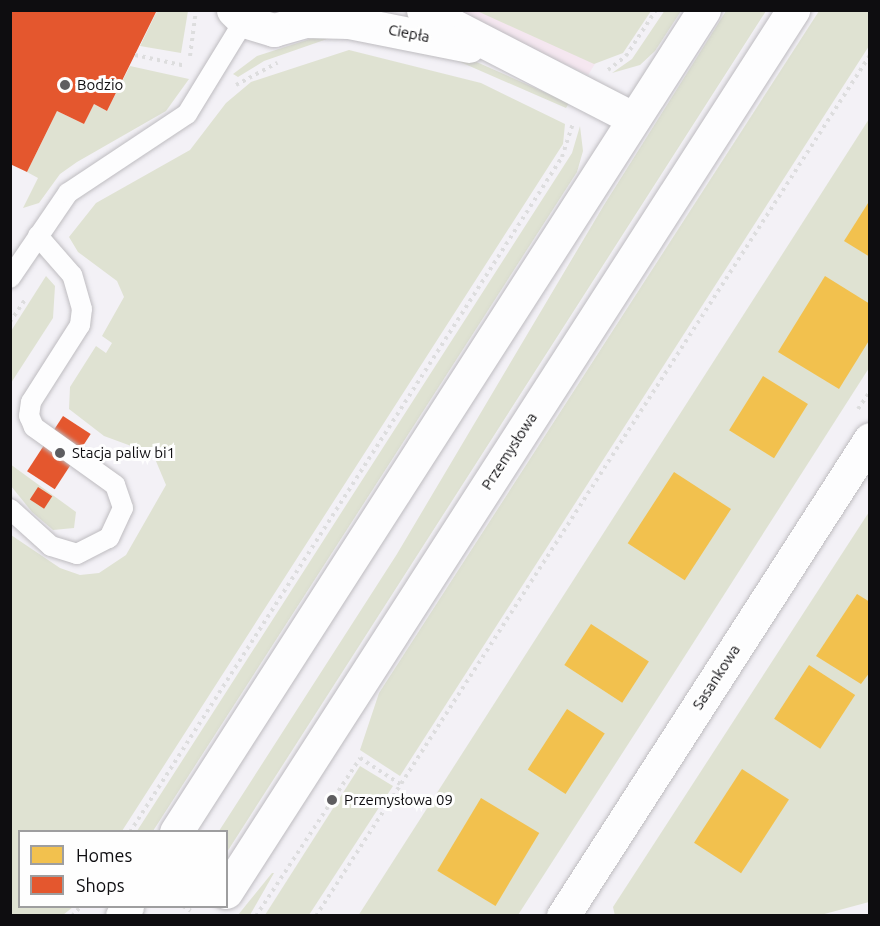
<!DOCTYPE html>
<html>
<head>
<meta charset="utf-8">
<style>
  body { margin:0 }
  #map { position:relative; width:880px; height:926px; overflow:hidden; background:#f3f1f6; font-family:Ubuntu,sans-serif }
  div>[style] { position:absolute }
  .commercial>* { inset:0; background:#f5e7f0 }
  .green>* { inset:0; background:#dfe2d2 }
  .homes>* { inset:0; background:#f2c14e; transform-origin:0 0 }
  .shops>* { inset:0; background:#e4572e; transform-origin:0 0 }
  .path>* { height:4px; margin-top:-2px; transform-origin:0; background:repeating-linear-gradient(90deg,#ddddde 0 3px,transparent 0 7.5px) }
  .roads { filter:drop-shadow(0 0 2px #bebcc0) drop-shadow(0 0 2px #bebcc0) }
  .service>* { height:20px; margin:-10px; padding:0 10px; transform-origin:10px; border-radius:10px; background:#fdfdfe }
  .minor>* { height:33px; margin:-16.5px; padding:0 16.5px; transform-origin:16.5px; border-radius:16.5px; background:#fdfdfe }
  .secondary>* { height:33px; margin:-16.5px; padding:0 16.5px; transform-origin:16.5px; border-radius:16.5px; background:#fdfdfe }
  .dots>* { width:16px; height:16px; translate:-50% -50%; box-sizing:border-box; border:3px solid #fefefe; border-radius:50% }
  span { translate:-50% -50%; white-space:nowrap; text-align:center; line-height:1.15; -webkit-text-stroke:6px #fefefe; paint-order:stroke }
  .street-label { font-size:15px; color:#0e0d10 }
  .poi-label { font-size:15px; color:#0e0d10 }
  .left { translate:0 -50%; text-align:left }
  .frame { position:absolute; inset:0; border:12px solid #0e0d10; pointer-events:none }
  .legend { position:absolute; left:18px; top:830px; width:210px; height:78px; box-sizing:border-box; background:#fefefe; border:2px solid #9e9e9f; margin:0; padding:8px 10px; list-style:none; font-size:18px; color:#0e0d10 }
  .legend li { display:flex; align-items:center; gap:12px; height:30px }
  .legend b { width:30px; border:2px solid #9e9e9f }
</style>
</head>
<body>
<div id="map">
  <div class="commercial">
    <div style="clip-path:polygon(453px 11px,628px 11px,588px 75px)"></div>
  </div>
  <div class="green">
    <div style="clip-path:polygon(665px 10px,681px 11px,655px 51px,640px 65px,612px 73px,632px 59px)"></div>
    <div style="clip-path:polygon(157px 11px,188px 11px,181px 53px,140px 46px)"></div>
    <div style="clip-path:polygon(477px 11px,651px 11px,623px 53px,594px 64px)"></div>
    <div style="clip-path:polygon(726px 11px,766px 11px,227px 852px,226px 832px,219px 831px,397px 554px,604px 205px)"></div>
    <div style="clip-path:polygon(819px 11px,869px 11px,869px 46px,400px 776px,360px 750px,379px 693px)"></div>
    <div style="clip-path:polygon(338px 30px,463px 56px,569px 103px,566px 108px,458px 61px,355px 37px,330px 38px,264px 61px,238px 77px,233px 74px,257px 56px)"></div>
    <div style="clip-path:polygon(349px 50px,481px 83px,565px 124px,563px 144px,122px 831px,20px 832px,20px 906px,73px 907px,63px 915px,11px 915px,11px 535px,60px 568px,80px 575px,99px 573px,126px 555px,166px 485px,153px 454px,104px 436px,69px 409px,70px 387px,96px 346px,106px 353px,112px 343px,102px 336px,124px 297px,117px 281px,78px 252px,69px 237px,96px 203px,190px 150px,226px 103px,251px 82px)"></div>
    <div style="clip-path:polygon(130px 66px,189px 79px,166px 111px,77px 162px,60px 174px,39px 203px,23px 208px,38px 178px,27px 172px,57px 111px,84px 124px,94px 104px,107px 111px)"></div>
    <div style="clip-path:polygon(869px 119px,869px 368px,674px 673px,518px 915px,358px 916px)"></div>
    <div style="clip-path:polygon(580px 126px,583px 151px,577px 172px,153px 831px,137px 831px,572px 153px)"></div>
    <div style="clip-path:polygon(46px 276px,55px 286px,53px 318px,11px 383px,11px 331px)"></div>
    <div style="clip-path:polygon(10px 464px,76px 512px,74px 528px,53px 530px,32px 512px,11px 486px)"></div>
    <div style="clip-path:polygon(869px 512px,869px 902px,817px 916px,615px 916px,613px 907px)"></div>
    <div style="clip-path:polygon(360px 766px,393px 786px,309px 915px,265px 915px)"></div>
    <div style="clip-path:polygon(274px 873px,250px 915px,238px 915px,272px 873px)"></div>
  </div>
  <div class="homes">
    <div style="clip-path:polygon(870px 200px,870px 257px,844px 241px)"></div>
    <div style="clip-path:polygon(825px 276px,870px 304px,870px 339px,839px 389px,778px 352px)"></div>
    <div style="left:763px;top:376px;width:53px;height:64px;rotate:32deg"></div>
    <div style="left:674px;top:472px;width:68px;height:85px;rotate:33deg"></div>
    <div style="clip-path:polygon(857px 594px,870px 602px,870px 672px,861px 684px,816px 656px)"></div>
    <div style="left:591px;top:624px;width:69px;height:49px;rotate:33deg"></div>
    <div style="left:809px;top:665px;width:55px;height:64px;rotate:33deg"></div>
    <div style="left:567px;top:709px;width:45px;height:72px;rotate:33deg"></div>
    <div style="left:742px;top:769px;width:56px;height:88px;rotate:33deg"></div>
    <div style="left:481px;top:798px;width:68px;height:85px;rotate:31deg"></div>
  </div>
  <div class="shops">
    <div style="clip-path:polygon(10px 10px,157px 10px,107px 111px,94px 104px,84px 124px,57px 111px,27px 172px,10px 164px)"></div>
    <div style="left:63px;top:416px;width:33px;height:66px;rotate:33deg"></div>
    <div style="left:38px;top:487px;width:17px;height:15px;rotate:33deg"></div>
  </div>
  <div class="path">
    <div style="left:135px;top:55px;width:52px;rotate:12.2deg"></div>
    <div style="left:190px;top:56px;width:46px;rotate:-82.6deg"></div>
    <div style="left:608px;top:70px;width:23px;rotate:-38deg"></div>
    <div style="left:626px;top:56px;width:55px;rotate:-56.9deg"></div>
    <div style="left:236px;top:85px;width:47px;rotate:-28.2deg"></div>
    <div style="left:10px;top:322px;width:27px;rotate:-56deg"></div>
    <div style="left:858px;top:409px;width:22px;rotate:-56deg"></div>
    <div style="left:130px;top:832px;width:801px;rotate:-57.38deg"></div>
    <div style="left:562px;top:157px;width:36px;rotate:-72deg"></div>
    <div style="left:183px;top:906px;width:9px;rotate:32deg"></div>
    <div style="left:72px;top:916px;width:13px;rotate:-48deg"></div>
    <div style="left:256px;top:916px;width:189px;rotate:-56.6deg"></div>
    <div style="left:360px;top:758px;width:48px;rotate:33deg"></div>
    <div style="left:316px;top:916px;width:1024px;rotate:-57.24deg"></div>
  </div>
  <div class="roads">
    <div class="service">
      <div style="left:10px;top:278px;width:103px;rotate:-55.7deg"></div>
      <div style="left:68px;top:193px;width:143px;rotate:-33.6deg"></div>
      <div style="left:187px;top:114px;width:109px;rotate:-58.5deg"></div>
      <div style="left:10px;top:509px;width:55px;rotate:42.1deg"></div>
      <div style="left:51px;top:546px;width:27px;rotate:17deg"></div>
      <div style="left:77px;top:554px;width:36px;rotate:-27deg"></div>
      <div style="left:109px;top:538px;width:33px;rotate:-65deg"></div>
      <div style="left:123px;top:508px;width:24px;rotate:-109deg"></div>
      <div style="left:115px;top:485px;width:100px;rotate:-144.4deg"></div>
      <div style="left:34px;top:427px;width:12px;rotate:-114deg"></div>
      <div style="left:29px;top:416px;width:14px;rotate:-82deg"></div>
      <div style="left:31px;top:402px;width:91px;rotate:-57.5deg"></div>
      <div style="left:80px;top:325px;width:16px;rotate:-83deg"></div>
      <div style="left:82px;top:309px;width:35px;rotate:-106deg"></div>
      <div style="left:72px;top:275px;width:52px;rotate:-131.1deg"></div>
    </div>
    <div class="minor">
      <div style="left:233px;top:10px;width:16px;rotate:45deg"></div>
      <div style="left:244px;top:21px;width:31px;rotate:17deg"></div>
      <div style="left:274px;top:30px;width:32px;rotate:-16deg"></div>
      <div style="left:305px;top:21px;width:16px;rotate:-45deg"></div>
      <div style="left:423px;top:10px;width:237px;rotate:27.3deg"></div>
      <div style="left:305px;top:21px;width:44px;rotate:1.3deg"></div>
      <div style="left:349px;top:22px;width:122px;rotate:11.3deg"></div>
      <div style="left:563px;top:916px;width:567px;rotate:-57.23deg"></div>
    </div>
    <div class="secondary">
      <div style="left:176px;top:832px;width:977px;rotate:-57.29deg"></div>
      <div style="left:226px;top:892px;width:1049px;rotate:-57.26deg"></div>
      <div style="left:122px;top:916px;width:11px;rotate:-63deg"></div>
    </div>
  </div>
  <div class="dots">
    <div style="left:65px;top:85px;background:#5e5d60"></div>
    <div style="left:60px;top:453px;background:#5e5d60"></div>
    <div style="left:332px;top:800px;background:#5e5d60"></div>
  </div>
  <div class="street-label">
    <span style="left:409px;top:33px;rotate:11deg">Ciepła</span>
    <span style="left:509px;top:451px;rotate:-57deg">Przemysłowa</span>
    <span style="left:716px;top:677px;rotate:-57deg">Sasankowa</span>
  </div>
  <div class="poi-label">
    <span class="left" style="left:77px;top:85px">Bodzio</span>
    <span class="left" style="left:72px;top:453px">Stacja paliw bi1</span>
    <span class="left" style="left:344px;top:800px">Przemysłowa 09</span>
  </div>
  <div class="frame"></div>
  <ul class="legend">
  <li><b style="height:16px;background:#f2c14e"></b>Homes</li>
  <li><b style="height:16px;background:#e4572e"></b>Shops</li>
  </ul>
</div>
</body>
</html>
